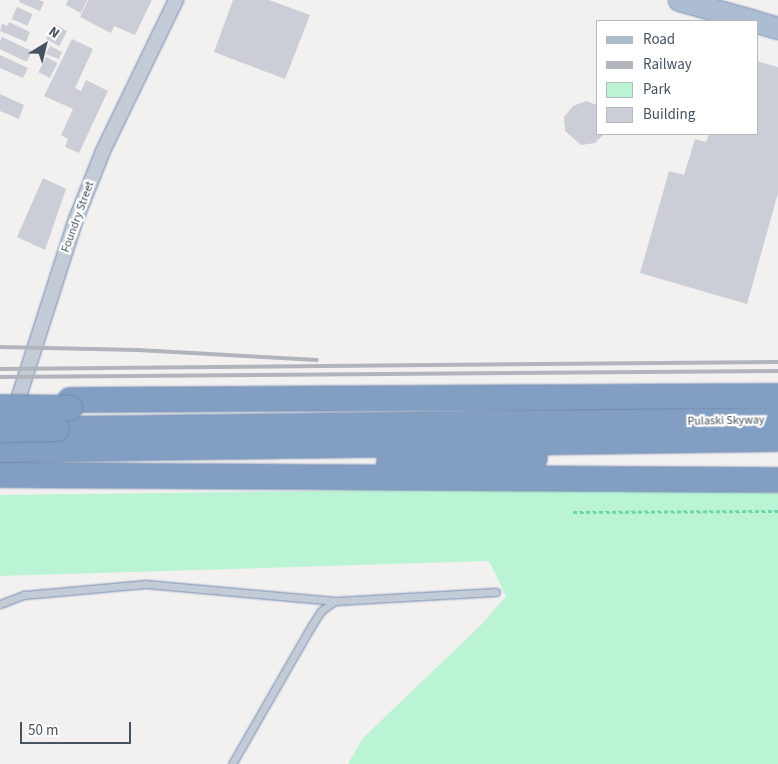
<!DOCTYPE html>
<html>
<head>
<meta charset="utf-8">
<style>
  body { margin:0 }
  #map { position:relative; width:778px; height:764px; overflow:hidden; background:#f3f0f0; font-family:"Source Sans 3",sans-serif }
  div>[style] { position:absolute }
  .green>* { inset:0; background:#bbf4d4 }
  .building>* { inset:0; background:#cbced6; transform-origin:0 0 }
  .path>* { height:2.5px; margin-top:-1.25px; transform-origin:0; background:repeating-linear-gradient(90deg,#6fd5aa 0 4px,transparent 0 6.5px) }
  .roads { filter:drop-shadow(0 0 1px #6e89af) drop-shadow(0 0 1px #6e89af) }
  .lane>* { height:7px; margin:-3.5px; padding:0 3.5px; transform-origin:3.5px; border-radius:3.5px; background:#c2cbd6 }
  .street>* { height:14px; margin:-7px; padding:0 7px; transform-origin:7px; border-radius:7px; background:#c2cbd6 }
  .primary>* { height:21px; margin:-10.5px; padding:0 10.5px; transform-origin:10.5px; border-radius:10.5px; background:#adbdd1 }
  .highway>* { height:24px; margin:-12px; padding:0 12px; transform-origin:12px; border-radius:12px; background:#839ec3 }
  .rail>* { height:4px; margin:-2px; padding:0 2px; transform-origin:2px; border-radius:2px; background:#b1b4bb }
  .bridges { filter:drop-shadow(0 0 1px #6e89af) drop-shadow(0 0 1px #6e89af) }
  .highway-bridge>* { height:24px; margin:-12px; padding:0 12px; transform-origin:12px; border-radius:12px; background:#839ec3 }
  span { translate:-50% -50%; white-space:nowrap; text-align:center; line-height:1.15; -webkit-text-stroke:4.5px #fff; paint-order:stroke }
  .street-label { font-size:12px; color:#46525f }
  .legend { position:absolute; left:596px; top:20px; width:162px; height:115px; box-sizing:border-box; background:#fff; border:1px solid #b5babf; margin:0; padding:6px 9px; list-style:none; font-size:15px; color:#46525f }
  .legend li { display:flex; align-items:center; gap:10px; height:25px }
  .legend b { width:25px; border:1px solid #b5babf }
  .north { position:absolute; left:20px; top:20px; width:50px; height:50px; -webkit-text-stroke:4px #fff; paint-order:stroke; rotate:36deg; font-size:14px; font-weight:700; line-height:20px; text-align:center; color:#46525f }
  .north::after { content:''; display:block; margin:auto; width:18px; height:22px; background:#46525f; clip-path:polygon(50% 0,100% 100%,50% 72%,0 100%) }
  .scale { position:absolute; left:20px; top:722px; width:111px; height:22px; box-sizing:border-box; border:2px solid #46525f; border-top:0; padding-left:6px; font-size:15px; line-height:18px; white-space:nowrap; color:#46525f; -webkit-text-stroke:4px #fff; paint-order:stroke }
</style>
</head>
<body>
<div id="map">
  <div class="green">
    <div style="clip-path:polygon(485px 489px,778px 493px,778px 764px,348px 764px,363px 738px,482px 624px,506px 596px,489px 561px,0 576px,0 495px)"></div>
  </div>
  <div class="building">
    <div style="clip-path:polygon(20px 0,39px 0,44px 2px,40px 11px,19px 2px)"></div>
    <div style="clip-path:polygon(68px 0,87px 0,81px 13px,66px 5px)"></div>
    <div style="clip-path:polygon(88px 0,152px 0,135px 35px,114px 26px,111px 33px,80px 17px)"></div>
    <div style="clip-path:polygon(233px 0,269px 0,310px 15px,285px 79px,214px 52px)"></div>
    <div style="left:17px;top:7px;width:17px;height:13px;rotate:24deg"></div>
    <div style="clip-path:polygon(9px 22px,30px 32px,26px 42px,0 31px,2px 23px,7px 26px)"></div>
    <div style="left:54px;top:24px;width:15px;height:17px;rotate:28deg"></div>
    <div style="left:2px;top:37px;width:33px;height:12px;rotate:25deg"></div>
    <div style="clip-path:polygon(72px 39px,93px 49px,75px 88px,81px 91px,86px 80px,108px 91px,79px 153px,65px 147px,68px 139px,61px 135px,73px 109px,44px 96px)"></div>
    <div style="clip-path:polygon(50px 46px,62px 52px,59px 59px,46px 54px)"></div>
    <div style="clip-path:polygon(0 55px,28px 68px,23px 78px,0 68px)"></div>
    <div style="left:46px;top:57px;width:13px;height:17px;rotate:27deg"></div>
    <div style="clip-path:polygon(757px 61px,778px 67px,778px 193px,747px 304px,640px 273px,669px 171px,684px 175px,695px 139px,706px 142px,709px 134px,757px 134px)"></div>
    <div style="clip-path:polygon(0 94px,24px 105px,19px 119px,0 111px)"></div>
    <div style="clip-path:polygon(586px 101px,597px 105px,597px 134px,604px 134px,595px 143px,581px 145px,565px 131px,564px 117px,573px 106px)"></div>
    <div style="clip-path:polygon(43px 178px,66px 189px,45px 250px,17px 237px)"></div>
  </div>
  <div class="path">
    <div style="left:573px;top:512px;width:205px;rotate:-0.3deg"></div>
  </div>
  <div class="roads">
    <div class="lane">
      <div style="left:0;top:604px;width:26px;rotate:-21deg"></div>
      <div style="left:24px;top:595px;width:122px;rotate:-5.2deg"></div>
      <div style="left:146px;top:584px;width:190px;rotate:5.1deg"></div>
      <div style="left:232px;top:764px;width:160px;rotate:-60.1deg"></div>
      <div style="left:312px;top:625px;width:17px;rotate:-57deg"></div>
      <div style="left:321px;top:611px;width:17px;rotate:-36deg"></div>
      <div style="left:335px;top:601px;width:161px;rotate:-3.2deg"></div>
    </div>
    <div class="street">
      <div style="left:14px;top:412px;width:203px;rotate:-72.2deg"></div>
      <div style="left:76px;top:219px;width:73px;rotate:-68.3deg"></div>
      <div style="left:103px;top:151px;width:168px;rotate:-64.2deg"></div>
    </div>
    <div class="primary">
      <div style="left:679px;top:0;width:78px;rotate:15.6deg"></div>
      <div style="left:757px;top:22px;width:22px;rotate:16deg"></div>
    </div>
    <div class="highway">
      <div style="left:70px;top:400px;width:708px;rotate:-0.32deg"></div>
      <div style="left:57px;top:429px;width:721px;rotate:-0.72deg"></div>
      <div style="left:0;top:450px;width:778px;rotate:-0.81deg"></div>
      <div style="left:389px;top:463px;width:146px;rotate:-2deg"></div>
      <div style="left:0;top:475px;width:778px;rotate:0.37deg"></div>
    </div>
  </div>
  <div class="rail">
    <div style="left:0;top:347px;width:138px;rotate:1.2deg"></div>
    <div style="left:138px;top:350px;width:179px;rotate:3.2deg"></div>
    <div style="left:0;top:369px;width:778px;rotate:-0.52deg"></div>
    <div style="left:0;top:377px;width:778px;rotate:-0.44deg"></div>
  </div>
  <div class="bridges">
    <div class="highway-bridge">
      <div style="left:0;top:407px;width:70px;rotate:0.8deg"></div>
      <div style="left:0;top:430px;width:57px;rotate:-1deg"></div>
    </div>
  </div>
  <div class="street-label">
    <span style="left:78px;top:217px;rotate:-70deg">Foundry Street</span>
    <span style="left:726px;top:421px;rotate:-1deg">Pulaski Skyway</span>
  </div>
  <ul class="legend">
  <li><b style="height:6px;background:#adbdd1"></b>Road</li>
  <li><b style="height:6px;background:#b1b4bb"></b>Railway</li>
  <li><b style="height:14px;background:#bbf4d4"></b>Park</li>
  <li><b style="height:14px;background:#cbced6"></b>Building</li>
  </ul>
  <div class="north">N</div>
  <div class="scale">50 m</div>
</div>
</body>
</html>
